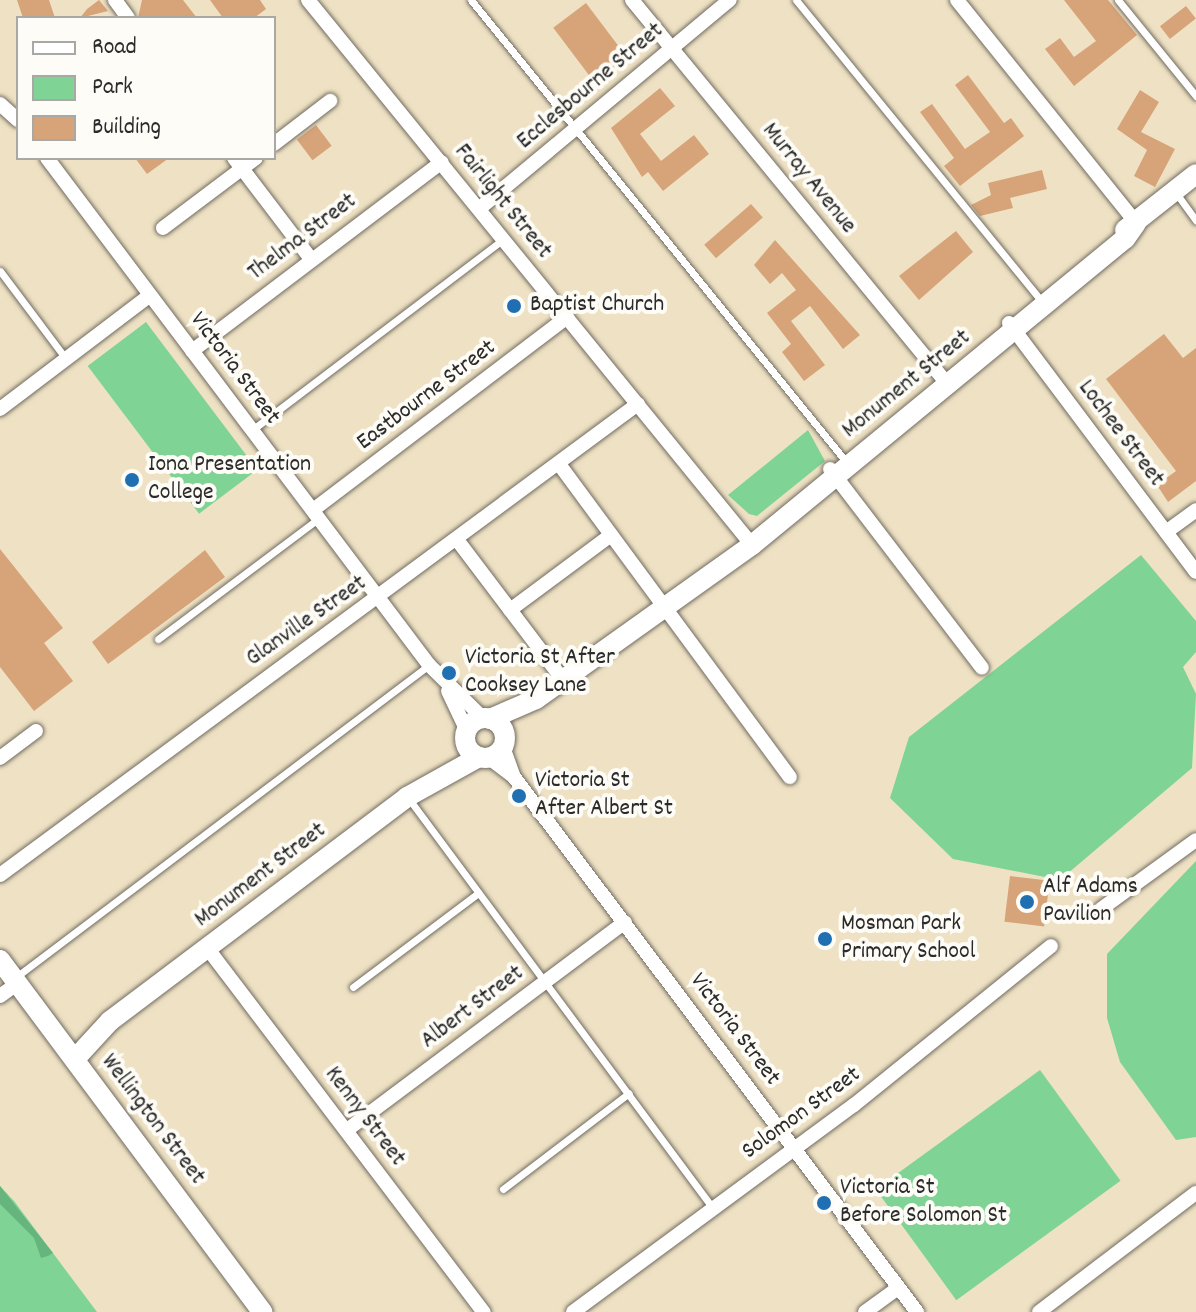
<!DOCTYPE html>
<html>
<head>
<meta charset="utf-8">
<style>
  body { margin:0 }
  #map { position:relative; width:1196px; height:1312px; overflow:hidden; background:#efe2c4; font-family:Dekko,sans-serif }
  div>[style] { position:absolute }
  .green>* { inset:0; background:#7fd395; transform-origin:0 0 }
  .forest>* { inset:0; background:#67b57e }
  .building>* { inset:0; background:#d7a379; transform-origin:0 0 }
  .roads { filter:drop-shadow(0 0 2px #706b61) drop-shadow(0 0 2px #706b61) }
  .lane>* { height:7px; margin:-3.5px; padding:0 3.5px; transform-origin:3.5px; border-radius:3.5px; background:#fff }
  .street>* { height:14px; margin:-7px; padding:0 7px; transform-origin:7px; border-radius:7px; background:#fff }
  .secondary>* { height:20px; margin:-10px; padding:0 10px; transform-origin:10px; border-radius:10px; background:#fff }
  .secondary>.ring { margin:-10px; padding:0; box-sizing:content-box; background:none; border:20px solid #fff; border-radius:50% }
  .dots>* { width:22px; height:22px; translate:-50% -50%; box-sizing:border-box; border:4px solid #fdfcf7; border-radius:50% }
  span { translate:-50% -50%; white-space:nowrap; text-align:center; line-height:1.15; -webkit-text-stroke:8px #fdfcf7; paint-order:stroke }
  .street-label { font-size:24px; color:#2b2b2b }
  .poi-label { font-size:24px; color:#2b2b2b }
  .left { translate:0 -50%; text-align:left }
  .legend { position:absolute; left:16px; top:16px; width:260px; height:144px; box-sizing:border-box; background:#fdfcf7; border:2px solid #a9a8a5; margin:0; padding:10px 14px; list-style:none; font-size:24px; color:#2b2b2b }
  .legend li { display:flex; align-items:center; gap:16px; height:40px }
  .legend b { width:40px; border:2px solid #a9a8a5 }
</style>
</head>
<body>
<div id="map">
  <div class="green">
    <div style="left:146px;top:322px;width:185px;height:73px;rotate:53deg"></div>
    <div style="clip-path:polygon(808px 430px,825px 461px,757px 516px,749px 514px,728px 495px)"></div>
    <div style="clip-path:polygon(1141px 555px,1196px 621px,1196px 652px,1183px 667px,1196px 694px,1192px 768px,1060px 880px,953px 859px,890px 798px,909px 737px)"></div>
    <div style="clip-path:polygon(1196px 861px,1196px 1137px,1176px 1140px,1120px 1062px,1107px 1018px,1107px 954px)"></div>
    <div style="left:1040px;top:1070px;width:137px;height:203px;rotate:54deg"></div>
    <div style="clip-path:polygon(0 1186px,14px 1201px,97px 1312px,0 1312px)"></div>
  </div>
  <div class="forest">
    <div style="clip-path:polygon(0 1186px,53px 1253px,48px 1256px,41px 1258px,34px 1238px,0 1204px)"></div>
  </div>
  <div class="building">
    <div style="clip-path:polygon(17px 0,49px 0,55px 18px,23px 18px)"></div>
    <div style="clip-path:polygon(99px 0,108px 11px,80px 18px,87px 9px)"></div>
    <div style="clip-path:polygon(142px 0,183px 0,197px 18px,138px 18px)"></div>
    <div style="clip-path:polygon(210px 0,260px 0,266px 9px,254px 18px,223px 18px)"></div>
    <div style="clip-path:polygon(1064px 0,1108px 0,1137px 35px,1074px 86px,1045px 49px,1060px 38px,1074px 57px,1096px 41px)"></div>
    <div style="left:586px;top:3px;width:68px;height:41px;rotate:53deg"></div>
    <div style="left:1186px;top:6px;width:16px;height:33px;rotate:52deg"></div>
    <div style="clip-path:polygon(968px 75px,1004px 123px,1011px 118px,1024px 136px,960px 186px,944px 166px,954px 158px,920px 112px,932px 104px,965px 149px,990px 132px,955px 85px)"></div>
    <div style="clip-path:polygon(660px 88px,675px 106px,640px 134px,661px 161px,694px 135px,709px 154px,663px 191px,648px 172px,642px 177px,611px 128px)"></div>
    <div style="clip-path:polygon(1140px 90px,1159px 102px,1141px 132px,1175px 149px,1155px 187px,1134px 176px,1147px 150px,1117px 129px)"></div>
    <div style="left:316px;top:125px;width:26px;height:24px;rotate:53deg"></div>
    <div style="clip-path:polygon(135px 158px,169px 158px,147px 174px)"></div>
    <div style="clip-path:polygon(1042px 170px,1047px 189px,1010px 198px,1013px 208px,980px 216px,971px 205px,991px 195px,988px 183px)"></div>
    <div style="left:751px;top:204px;width:18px;height:62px;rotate:49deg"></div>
    <div style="clip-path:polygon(956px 231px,973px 252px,919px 300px,899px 276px)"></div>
    <div style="clip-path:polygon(775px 240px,860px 335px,843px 349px,810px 306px,791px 321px,825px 365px,804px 381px,782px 352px,791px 344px,767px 313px,796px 290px,782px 273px,770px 284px,754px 265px)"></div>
    <div style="clip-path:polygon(1164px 334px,1183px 358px,1196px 348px,1196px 481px,1168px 502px,1157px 485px,1176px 471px,1106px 379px)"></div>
    <div style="clip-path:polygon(0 549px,63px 628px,44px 643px,73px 681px,34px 711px,0 667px)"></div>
    <div style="clip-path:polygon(205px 550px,225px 577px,108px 664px,92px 642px)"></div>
    <div style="left:1010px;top:876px;width:40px;height:46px;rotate:7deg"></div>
  </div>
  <div class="roads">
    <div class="lane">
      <div style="left:471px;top:0;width:598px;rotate:50.91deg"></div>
      <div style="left:796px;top:0;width:390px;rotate:50.8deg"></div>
      <div style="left:1118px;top:0;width:124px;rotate:50.9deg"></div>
      <div style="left:1176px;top:193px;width:34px;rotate:54deg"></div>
      <div style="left:0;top:271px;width:110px;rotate:53.1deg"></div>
      <div style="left:252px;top:430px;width:316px;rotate:-37.2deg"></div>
      <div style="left:158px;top:639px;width:201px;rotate:-36.9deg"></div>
      <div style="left:409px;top:799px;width:508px;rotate:53.4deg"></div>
      <div style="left:16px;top:977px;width:518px;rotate:-37.07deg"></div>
      <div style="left:353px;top:987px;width:156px;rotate:-36.9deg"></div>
      <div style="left:503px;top:1189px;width:158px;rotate:-37.3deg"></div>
    </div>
    <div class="street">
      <div style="left:115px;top:0;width:22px;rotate:54deg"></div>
      <div style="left:308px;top:0;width:703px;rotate:50.83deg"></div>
      <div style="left:632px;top:0;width:499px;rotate:50.6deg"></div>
      <div style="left:957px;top:0;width:286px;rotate:51.2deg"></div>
      <div style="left:0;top:104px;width:24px;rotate:42deg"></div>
      <div style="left:274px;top:144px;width:71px;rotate:-37.5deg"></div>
      <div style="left:47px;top:158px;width:635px;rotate:53deg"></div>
      <div style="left:429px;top:665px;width:77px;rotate:44.5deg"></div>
      <div style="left:234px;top:158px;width:127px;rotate:52.7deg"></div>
      <div style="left:480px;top:208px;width:325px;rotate:-39.8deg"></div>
      <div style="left:163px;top:228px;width:116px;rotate:-37deg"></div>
      <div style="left:1009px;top:323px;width:311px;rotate:53.1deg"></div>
      <div style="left:192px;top:351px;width:313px;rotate:-37.1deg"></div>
      <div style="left:0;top:409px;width:188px;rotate:-37.2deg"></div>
      <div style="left:559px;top:464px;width:389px;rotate:53.6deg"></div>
      <div style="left:830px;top:469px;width:250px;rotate:52.6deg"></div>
      <div style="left:313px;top:510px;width:319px;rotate:-37.2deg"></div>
      <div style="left:1166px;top:532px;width:37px;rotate:-36deg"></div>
      <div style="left:458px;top:541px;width:174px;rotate:52.9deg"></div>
      <div style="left:510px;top:610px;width:126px;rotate:-36.6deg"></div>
      <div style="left:448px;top:691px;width:44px;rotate:64.6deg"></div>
      <div style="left:503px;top:747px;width:32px;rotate:70deg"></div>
      <div style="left:514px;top:777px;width:670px;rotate:53.01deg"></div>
      <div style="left:0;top:758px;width:45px;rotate:-36.9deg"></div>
      <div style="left:489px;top:758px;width:31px;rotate:37deg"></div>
      <div style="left:0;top:875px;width:793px;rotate:-36.44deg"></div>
      <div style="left:1101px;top:909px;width:117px;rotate:-36deg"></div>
      <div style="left:208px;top:949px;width:456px;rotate:52.8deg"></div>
      <div style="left:0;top:996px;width:22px;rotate:-36deg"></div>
      <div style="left:347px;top:1130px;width:347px;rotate:-36.8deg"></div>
      <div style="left:573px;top:1312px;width:349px;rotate:-36.4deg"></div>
      <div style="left:854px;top:1105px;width:253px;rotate:-38.9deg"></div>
      <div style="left:865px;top:1312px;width:41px;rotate:-36deg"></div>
      <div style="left:1039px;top:1312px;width:197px;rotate:-37.2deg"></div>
    </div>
    <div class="secondary">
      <div style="left:1125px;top:230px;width:90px;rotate:-38.3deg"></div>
      <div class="ring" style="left:465px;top:718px;width:20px;height:20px"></div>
      <div style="left:490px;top:719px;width:50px;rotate:-23.5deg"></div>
      <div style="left:536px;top:699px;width:265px;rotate:-35.5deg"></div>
      <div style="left:752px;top:545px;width:482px;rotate:-39.4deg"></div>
      <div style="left:1125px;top:239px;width:19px;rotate:-55deg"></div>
      <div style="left:0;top:960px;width:439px;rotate:53.3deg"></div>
      <div style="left:75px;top:1059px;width:52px;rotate:-47.4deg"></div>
      <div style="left:110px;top:1021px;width:372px;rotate:-37deg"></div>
      <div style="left:407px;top:797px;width:82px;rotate:-29.1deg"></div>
    </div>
  </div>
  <div class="dots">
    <div style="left:514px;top:306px;background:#1f6fb2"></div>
    <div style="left:132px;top:480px;background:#1f6fb2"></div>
    <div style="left:449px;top:673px;background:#1f6fb2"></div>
    <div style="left:519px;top:796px;background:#1f6fb2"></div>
    <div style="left:1027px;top:902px;background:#1f6fb2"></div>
    <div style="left:825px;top:939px;background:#1f6fb2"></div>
    <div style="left:824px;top:1203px;background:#1f6fb2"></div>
  </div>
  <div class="street-label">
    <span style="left:591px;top:87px;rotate:-40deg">Ecclesbourne Street</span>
    <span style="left:808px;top:179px;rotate:51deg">Murray Avenue</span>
    <span style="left:502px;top:202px;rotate:51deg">Fairlight Street</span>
    <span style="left:303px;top:238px;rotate:-37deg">Thelma Street</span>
    <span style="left:234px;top:369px;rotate:53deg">Victoria Street</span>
    <span style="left:907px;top:385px;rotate:-39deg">Monument Street</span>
    <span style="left:427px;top:396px;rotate:-37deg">Eastbourne Street</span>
    <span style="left:1120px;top:434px;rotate:53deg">Lochee Street</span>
    <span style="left:307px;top:622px;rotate:-35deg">Glanville Street</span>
    <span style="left:261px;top:876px;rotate:-37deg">Monument Street</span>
    <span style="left:473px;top:1008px;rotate:-37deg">Albert Street</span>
    <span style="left:734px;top:1030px;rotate:53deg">Victoria Street</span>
    <span style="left:802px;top:1114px;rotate:-36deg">Solomon Street</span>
    <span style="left:364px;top:1117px;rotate:53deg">Kenny Street</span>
    <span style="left:152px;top:1120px;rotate:53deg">Wellington Street</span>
  </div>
  <div class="poi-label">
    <span class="left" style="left:530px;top:306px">Baptist Church</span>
    <span class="left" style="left:148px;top:480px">Iona Presentation<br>College</span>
    <span class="left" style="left:465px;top:673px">Victoria St After<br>Cooksey Lane</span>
    <span class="left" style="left:535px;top:796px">Victoria St<br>After Albert St</span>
    <span class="left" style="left:1043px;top:902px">Alf Adams<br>Pavilion</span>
    <span class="left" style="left:841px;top:939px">Mosman Park<br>Primary School</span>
    <span class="left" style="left:840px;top:1203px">Victoria St<br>Before Solomon St</span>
  </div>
  <ul class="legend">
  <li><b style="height:10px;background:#fff"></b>Road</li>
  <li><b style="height:22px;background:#7fd395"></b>Park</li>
  <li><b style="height:22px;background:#d7a379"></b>Building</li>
  </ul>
</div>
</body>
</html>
